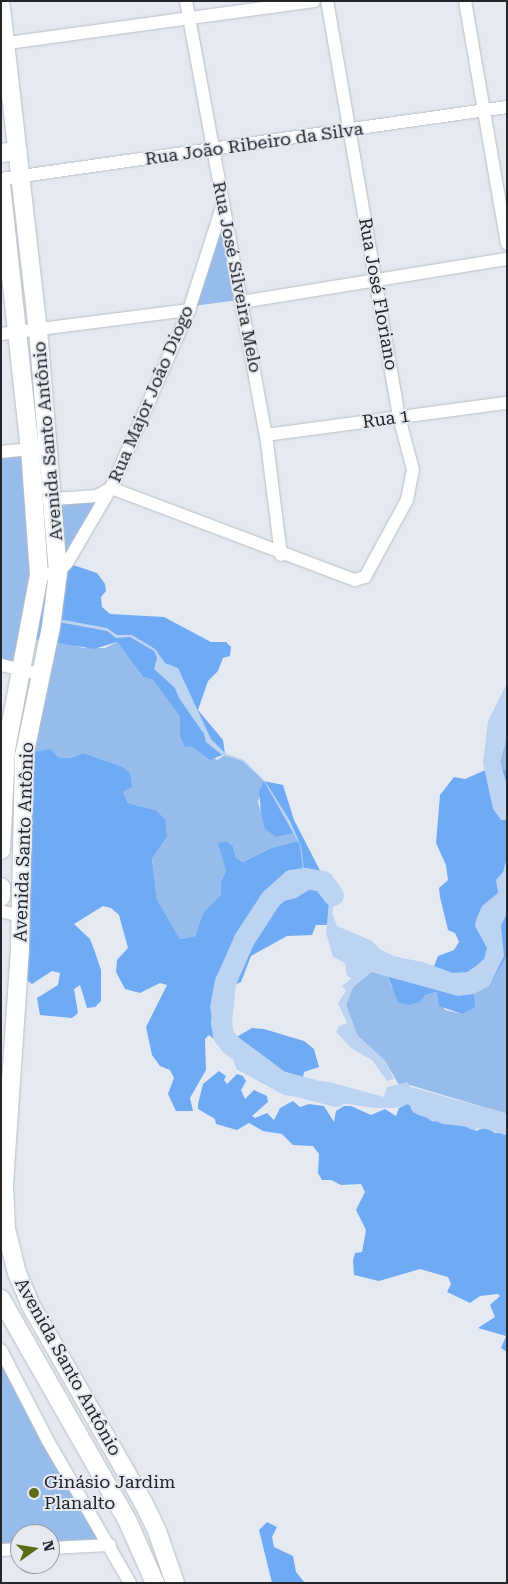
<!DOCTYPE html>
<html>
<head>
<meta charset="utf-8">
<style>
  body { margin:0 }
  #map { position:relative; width:508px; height:1584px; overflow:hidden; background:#e5eaf2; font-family:"Roboto Serif",serif }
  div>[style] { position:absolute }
  .green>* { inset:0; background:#96bceb }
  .forest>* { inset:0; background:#6faaf5 }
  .water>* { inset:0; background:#bcd3f2 }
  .river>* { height:21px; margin:-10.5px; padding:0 10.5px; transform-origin:10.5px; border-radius:10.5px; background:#bcd3f2 }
  .roads { filter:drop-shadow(0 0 1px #b9bfc5) drop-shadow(0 0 1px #b9bfc5) }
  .street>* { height:12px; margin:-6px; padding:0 6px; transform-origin:6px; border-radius:6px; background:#fff }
  .secondary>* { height:18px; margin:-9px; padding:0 9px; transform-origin:9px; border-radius:9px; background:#fff }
  .dots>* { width:14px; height:14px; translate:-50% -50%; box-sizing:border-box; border:2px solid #e5eaf2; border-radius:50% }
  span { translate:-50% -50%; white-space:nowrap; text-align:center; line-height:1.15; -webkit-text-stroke:4px #e5eaf2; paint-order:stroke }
  .street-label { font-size:18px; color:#232628 }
  .poi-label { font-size:18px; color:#232628 }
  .left { translate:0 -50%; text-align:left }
  .frame { position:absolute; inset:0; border:2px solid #232628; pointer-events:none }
  .north { position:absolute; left:10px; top:1524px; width:50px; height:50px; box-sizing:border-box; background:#e5eaf2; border:1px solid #979ca1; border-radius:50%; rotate:77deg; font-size:14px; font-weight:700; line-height:20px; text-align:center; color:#232628 }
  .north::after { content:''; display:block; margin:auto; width:18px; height:22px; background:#5b6c18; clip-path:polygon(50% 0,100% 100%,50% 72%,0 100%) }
</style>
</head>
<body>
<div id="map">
  <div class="green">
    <div style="clip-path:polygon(222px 216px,239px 300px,193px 306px)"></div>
    <div style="clip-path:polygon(30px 449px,39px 566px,21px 670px,1px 665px,1px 452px)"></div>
    <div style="clip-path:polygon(111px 488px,67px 563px,54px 499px)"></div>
    <div style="clip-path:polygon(55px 640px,83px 648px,105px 648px,117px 642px,143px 677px,153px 680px,180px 717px,180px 736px,217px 760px,225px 755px,243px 761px,264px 781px,258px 802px,266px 829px,276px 837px,295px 833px,298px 841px,271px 848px,243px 862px,236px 858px,233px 846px,226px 841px,219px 843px,226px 871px,221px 881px,221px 894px,203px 913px,195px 936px,180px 939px,157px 901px,152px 859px,167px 837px,155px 810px,128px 803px,123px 792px,121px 766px,83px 753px,71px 758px,27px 754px)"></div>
    <div style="clip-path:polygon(507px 736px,507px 770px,502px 770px,500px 761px)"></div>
    <div style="clip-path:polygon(507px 956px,507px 1114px,403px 1083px,399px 1085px,385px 1061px,357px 1035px,346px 1005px,353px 987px,371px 972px,387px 974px,392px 988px,425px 995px,437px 992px,445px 1010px,462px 1014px,474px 994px,489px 986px)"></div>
    <div style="clip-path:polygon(1px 1356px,105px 1542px,50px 1545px,50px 1534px,20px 1534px,20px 1546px,1px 1547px)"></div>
  </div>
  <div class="forest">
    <div style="clip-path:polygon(67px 563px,97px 573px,105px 584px,106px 591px,101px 597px,102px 607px,110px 614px,164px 617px,211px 642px,226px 642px,231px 647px,230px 656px,223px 658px,218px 671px,208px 681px,198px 710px,223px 740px,225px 754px,210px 760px,192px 746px,185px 747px,180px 736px,180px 717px,153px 680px,143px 677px,117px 642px,94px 649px,28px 638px,39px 566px)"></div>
    <div style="clip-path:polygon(50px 749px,58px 757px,71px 758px,83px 753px,121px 766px,130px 773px,132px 787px,123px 792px,128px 803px,155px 810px,165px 819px,167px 837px,152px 859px,157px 900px,180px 939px,195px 936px,203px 913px,221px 894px,221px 881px,226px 871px,218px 843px,226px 841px,233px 846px,236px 858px,243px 862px,271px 848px,298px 841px,295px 833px,276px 837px,265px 829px,261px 813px,259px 791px,264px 781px,283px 785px,294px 820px,325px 880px,329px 903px,328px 925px,316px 925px,312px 935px,287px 936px,251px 956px,241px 982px,224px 989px,221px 1022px,223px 1035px,233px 1039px,252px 1028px,264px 1029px,304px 1041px,314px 1049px,319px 1067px,304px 1072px,301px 1088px,285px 1095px,237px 1069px,231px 1053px,209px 1035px,205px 1039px,206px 1070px,190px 1098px,193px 1111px,176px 1111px,168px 1094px,174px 1078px,170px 1070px,160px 1066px,152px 1055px,146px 1027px,167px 985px,160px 983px,140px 993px,125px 989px,116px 972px,117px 960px,128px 948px,119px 915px,111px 908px,103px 906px,74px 924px,90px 939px,95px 952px,101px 970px,101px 1001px,95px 1007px,87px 1008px,80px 985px,74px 989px,78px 1013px,72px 1018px,40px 1015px,37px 998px,58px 985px,60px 973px,52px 971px,32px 984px,25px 979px,27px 754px)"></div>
    <div style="clip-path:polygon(490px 768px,507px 770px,507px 956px,489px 986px,474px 994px,475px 1007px,462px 1014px,439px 1006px,437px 992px,425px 995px,420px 1002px,409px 1005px,398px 1002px,387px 974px,396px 957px,434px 966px,438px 956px,454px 950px,459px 942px,455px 933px,448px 930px,440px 897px,439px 888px,448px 880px,446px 865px,436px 843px,440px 795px,454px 777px,465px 779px)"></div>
    <div style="clip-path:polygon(219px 1071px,226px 1076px,224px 1080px,227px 1084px,237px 1074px,243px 1076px,246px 1081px,241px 1090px,245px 1099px,254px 1090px,267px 1096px,268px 1102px,252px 1116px,255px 1118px,267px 1113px,274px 1120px,280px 1108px,293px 1101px,300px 1107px,309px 1104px,324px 1106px,334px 1122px,336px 1111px,344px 1106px,351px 1106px,371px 1115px,385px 1109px,396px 1116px,399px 1108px,407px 1104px,441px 1116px,453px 1109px,476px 1131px,486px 1127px,495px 1133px,507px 1133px,507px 1352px,501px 1348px,506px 1336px,478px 1328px,495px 1317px,490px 1305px,500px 1296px,498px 1294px,480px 1296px,470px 1303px,447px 1292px,451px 1284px,448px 1277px,420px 1269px,379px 1281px,354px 1275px,353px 1260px,355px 1253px,362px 1252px,366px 1230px,356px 1210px,365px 1192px,361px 1184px,341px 1185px,331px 1180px,322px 1180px,318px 1173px,319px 1154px,313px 1146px,293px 1145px,282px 1134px,263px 1131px,249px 1123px,237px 1130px,216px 1124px,215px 1119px,198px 1109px,198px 1104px,203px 1084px)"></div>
    <div style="clip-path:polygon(267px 1522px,277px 1527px,272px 1537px,274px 1547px,293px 1556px,296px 1572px,305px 1583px,272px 1583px,259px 1530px)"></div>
  </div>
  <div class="water">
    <div style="clip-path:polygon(53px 618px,107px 628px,117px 635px,132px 635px,155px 649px,165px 663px,178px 668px,211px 739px,225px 753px,244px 760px,265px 781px,290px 821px,301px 846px,305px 878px,329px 881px,338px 888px,332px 913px,337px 926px,372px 941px,381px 950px,396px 957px,423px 962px,453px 973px,467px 972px,476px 966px,484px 959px,487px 948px,475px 926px,476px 920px,482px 906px,498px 893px,496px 880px,503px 872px,507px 857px,507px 913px,501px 926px,504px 956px,489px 986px,474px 994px,458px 996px,371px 972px,353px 987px,346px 1005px,357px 1035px,385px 1061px,394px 1079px,387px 1081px,372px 1060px,351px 1048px,336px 1032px,339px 1026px,347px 1023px,338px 1003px,346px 991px,342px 986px,352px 978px,347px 976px,345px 963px,333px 957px,326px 933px,329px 903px,325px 895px,312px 888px,296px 898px,280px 902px,244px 939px,225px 982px,221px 1022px,224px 1035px,258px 1052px,280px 1081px,308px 1090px,315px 1090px,321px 1081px,329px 1082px,384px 1097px,387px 1087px,407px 1082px,411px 1087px,507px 1114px,507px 1133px,486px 1127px,472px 1130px,458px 1122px,457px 1110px,453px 1109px,434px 1122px,429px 1120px,428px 1112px,407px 1104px,396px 1108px,375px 1108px,285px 1095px,237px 1069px,231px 1053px,216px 1040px,214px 1030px,210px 1007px,215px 980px,228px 952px,265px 893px,291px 880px,304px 879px,300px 845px,264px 781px,243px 761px,222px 755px,206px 742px,204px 734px,179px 698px,175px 688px,154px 669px,157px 658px,154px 651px,130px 637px,116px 638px,107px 631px,53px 621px)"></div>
    <div style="clip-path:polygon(507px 683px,507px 736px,500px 761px,507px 785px,507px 820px,501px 820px,493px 809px,483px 763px,488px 721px)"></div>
  </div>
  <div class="river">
    <div style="left:333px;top:895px;width:17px;rotate:-126deg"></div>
    <div style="left:323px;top:881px;width:18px;rotate:-171deg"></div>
    <div style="left:305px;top:878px;width:14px;rotate:172deg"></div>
    <div style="left:291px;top:880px;width:28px;rotate:138deg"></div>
    <div style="left:270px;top:899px;width:48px;rotate:123deg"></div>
    <div style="left:244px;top:939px;width:47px;rotate:113.8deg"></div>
    <div style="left:225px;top:982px;width:40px;rotate:95.7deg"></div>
    <div style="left:221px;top:1022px;width:13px;rotate:81deg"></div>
    <div style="left:223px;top:1035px;width:11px;rotate:52deg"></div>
    <div style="left:230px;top:1044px;width:62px;rotate:36.5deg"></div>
    <div style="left:280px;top:1081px;width:58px;rotate:15deg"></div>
    <div style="left:420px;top:1104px;width:27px;rotate:20deg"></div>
    <div style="left:445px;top:1113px;width:42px;rotate:6.8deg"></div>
    <div style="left:487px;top:1118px;width:21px;rotate:17deg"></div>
  </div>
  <div class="roads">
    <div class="street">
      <div style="left:186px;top:1px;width:441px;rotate:79.6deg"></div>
      <div style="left:266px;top:435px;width:121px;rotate:82.9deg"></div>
      <div style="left:465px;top:1px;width:246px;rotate:80.2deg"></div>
      <div style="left:1px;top:44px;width:316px;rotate:-7.8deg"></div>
      <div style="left:1px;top:179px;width:511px;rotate:-8.1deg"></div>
      <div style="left:241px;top:302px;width:269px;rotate:-9.2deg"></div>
      <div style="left:1px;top:334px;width:190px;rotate:-7.3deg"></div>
      <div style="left:266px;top:435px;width:243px;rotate:-7.6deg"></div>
      <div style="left:1px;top:452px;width:36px;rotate:-6deg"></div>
      <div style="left:54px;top:499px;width:43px;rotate:-4deg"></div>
      <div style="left:97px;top:496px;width:16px;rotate:-30deg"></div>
      <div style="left:111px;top:488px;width:261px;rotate:20.7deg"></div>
      <div style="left:355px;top:580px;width:10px;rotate:-17deg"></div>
      <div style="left:365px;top:577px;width:88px;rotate:-61.4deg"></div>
      <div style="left:407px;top:500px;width:31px;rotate:-79deg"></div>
      <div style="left:413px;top:470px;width:55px;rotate:-104.8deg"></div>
      <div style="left:399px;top:417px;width:422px;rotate:-99.8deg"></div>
      <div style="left:39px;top:575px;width:19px;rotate:-6deg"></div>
      <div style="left:58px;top:573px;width:13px;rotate:-48deg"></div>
      <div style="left:67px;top:563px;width:87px;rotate:-59.6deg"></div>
      <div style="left:111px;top:488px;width:194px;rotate:-66.3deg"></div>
      <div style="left:189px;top:310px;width:108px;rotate:-72.2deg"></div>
      <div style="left:1px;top:665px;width:40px;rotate:13deg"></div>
      <div style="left:1px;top:911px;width:20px;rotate:15deg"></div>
      <div style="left:1px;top:1350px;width:102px;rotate:62.7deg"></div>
      <div style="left:48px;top:1441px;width:164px;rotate:60deg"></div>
      <div style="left:50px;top:1548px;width:60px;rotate:-2.9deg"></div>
      <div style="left:1px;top:1550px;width:19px;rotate:-3deg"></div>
    </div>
    <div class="secondary">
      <div style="left:1px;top:7px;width:325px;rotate:83.5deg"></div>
      <div style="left:38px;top:330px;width:244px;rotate:85.3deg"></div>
      <div style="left:58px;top:573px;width:54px;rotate:97.4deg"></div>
      <div style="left:51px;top:627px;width:132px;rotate:101.8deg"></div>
      <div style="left:24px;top:756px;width:193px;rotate:91.2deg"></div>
      <div style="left:20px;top:949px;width:238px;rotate:93.9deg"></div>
      <div style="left:4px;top:1186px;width:43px;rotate:87.3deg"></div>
      <div style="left:6px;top:1229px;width:45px;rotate:76deg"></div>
      <div style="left:17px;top:1273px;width:34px;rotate:67deg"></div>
      <div style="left:30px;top:1304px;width:228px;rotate:60.3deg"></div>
      <div style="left:143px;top:1502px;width:32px;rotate:64deg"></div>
      <div style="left:157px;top:1531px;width:55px;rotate:70.9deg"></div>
      <div style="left:1px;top:153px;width:17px;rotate:-7deg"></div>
      <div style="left:1px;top:184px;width:267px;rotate:83.8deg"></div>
      <div style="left:30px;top:449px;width:126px;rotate:85.9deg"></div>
      <div style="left:39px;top:575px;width:177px;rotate:100.7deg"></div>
      <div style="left:6px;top:749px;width:101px;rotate:92.8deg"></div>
      <div style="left:1px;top:887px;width:10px;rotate:90deg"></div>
      <div style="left:1px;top:1299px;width:257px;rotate:60.3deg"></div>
      <div style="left:128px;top:1522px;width:67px;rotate:66.1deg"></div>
    </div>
  </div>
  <div class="dots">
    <div style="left:34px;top:1493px;background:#5b6c18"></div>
  </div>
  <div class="street-label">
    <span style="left:254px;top:144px;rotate:-8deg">Rua João Ribeiro da Silva</span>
    <span style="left:237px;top:277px;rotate:79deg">Rua José Silveira Melo</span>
    <span style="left:378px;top:294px;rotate:80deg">Rua José Floriano</span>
    <span style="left:151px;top:394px;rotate:-67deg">Rua Major João Diogo</span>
    <span style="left:386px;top:419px;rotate:-8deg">Rua 1</span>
    <span style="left:48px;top:441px;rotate:-95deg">Avenida Santo Antônio</span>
    <span style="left:24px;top:842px;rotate:-88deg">Avenida Santo Antônio</span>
    <span style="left:68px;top:1367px;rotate:61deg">Avenida Santo Antônio</span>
  </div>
  <div class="poi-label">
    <span class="left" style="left:44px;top:1493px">Ginásio Jardim<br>Planalto</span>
  </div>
  <div class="frame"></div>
  <div class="north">N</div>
</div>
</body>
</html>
